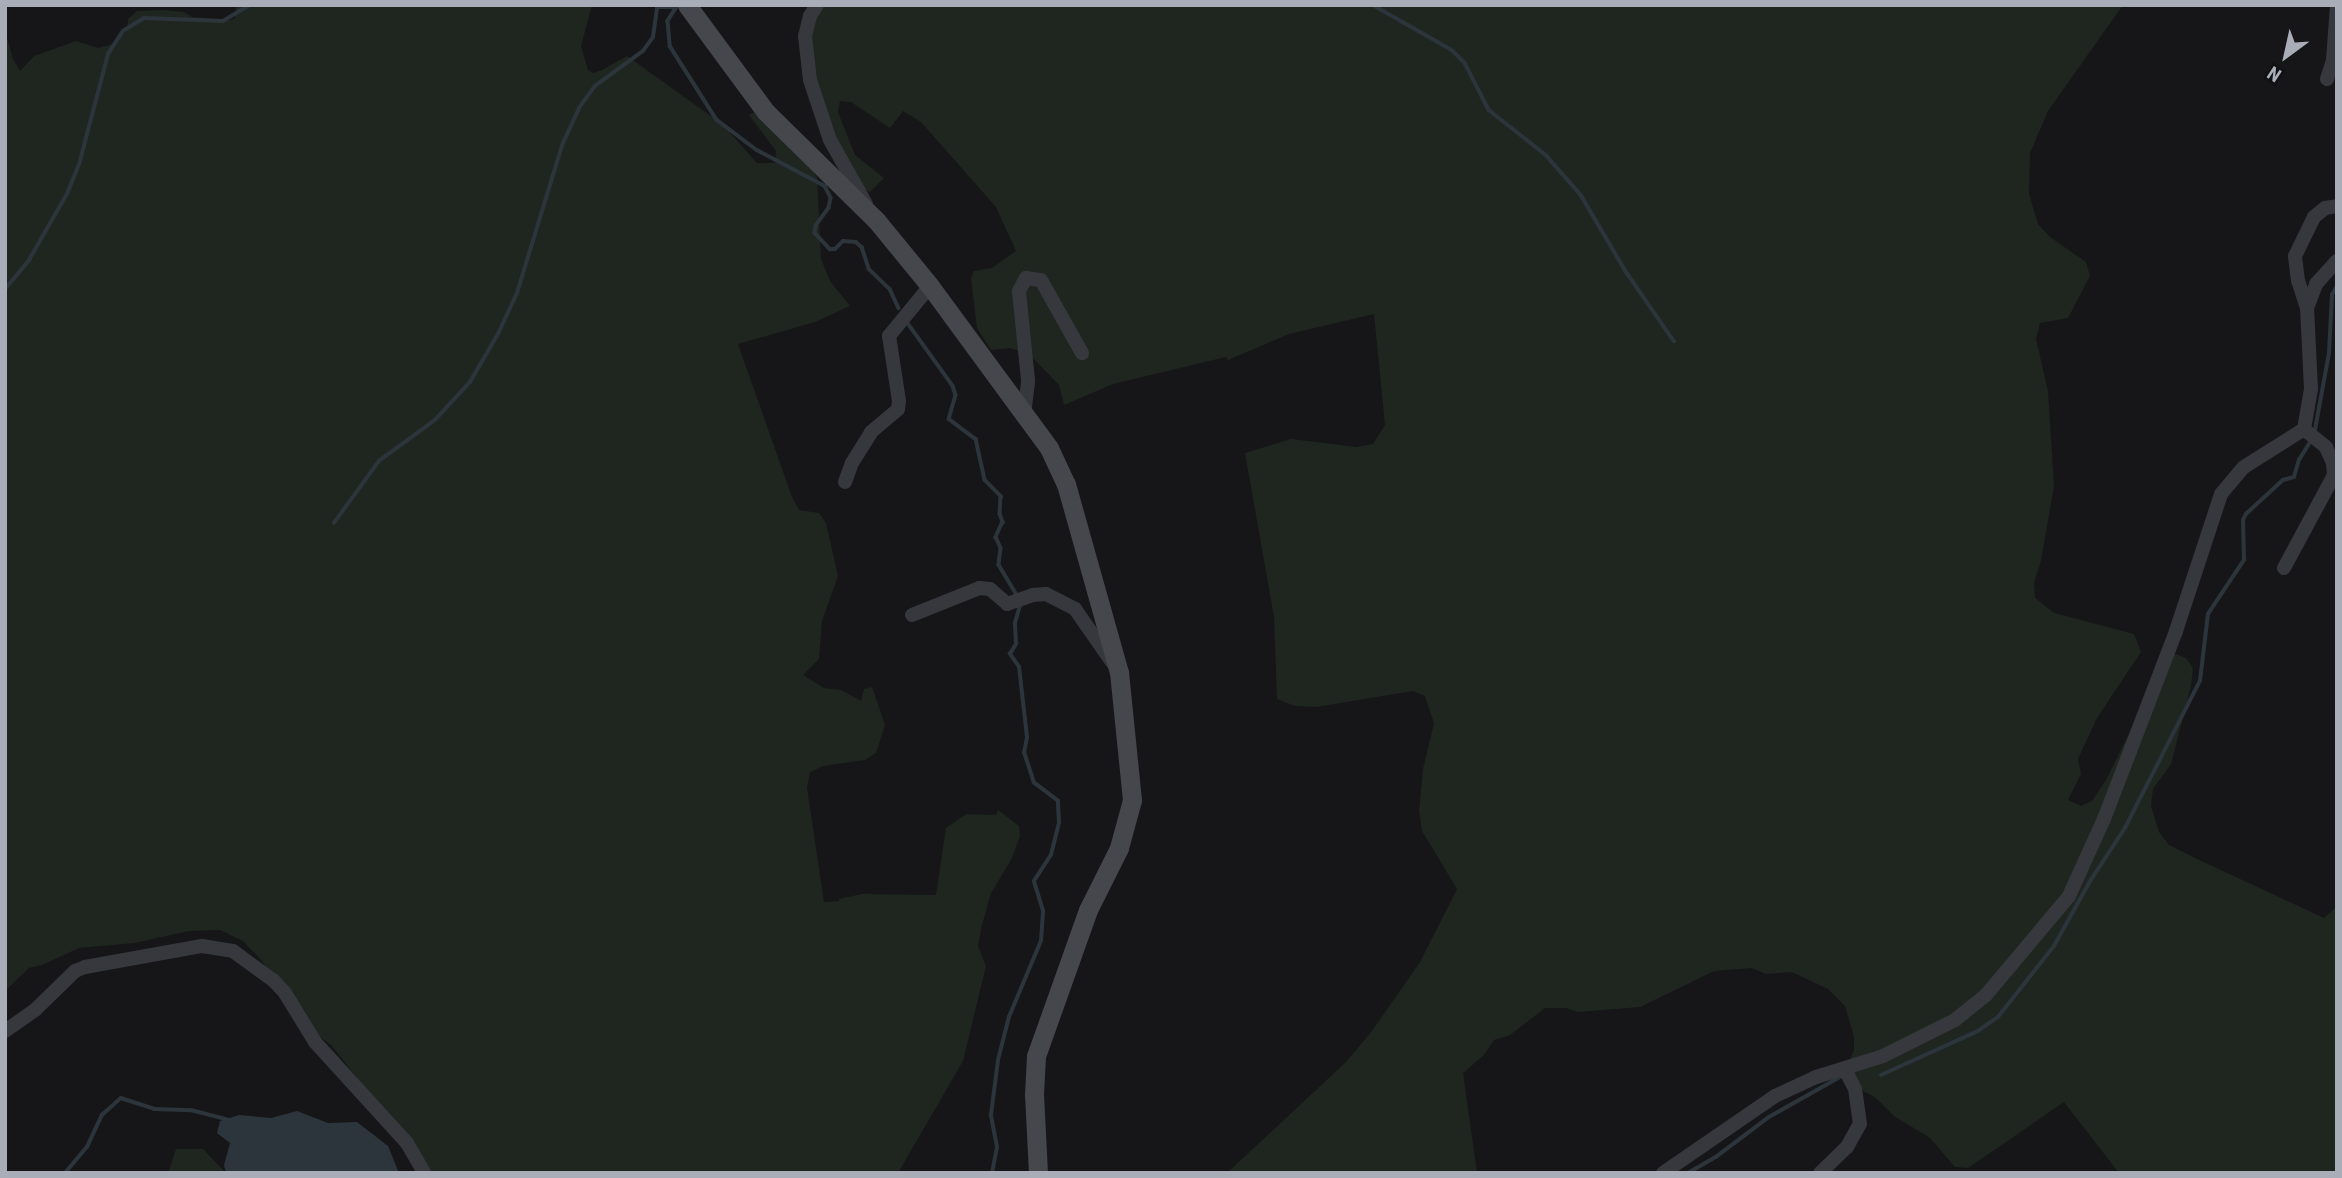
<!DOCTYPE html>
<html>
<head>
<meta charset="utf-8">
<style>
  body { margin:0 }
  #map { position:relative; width:2342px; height:1178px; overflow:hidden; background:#161618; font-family:"Roboto Condensed",sans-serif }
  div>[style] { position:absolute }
  .green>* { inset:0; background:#1e261f }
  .water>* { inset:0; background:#2c353c }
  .stream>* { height:3.5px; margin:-1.75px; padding:0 1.75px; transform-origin:1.75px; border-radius:1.75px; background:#2c353c }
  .street>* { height:14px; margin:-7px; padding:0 7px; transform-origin:7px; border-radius:7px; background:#37383d }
  .secondary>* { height:19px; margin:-9.5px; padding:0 9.5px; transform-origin:9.5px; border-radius:9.5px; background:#45474d }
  span { translate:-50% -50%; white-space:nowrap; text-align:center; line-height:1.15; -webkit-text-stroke:5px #111113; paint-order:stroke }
  .frame { position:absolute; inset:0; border:7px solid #a8adb8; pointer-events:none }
  .north { position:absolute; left:2251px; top:21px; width:70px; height:70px; -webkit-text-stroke:5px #111113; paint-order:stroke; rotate:213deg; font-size:19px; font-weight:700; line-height:28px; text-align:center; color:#a8adb8 }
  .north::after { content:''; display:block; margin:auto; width:24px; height:32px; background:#a8adb8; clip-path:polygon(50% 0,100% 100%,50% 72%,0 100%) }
</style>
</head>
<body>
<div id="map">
  <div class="green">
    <div style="clip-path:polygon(236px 5px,592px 5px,581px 46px,588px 70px,593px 73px,602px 70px,627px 56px,722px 124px,757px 163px,775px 163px,776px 151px,749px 115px,769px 105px,817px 177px,821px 259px,830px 281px,850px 306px,815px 322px,738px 344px,792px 497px,799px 510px,819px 513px,826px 523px,838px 576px,822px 621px,819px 659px,803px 675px,824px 688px,841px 690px,861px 701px,864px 689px,872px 687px,885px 725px,876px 753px,865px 760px,823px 766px,810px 772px,807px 788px,824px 902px,839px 901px,839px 899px,862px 894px,936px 895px,946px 828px,966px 814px,996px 815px,998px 810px,1019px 826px,1020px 836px,1012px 858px,991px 893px,982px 925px,978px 946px,986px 966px,963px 1061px,898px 1173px,421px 1173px,407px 1141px,332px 1046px,322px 1038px,310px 1038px,262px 961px,243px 941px,220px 930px,189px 931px,134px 943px,79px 948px,42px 965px,29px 968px,5px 991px,5px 31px,13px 59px,20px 71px,34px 56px,76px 41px,98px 48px,110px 45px,127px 31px,128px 19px,137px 11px,163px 10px,184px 12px,192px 17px,231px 20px,235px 18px)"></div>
    <div style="clip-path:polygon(811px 5px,2123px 5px,2048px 111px,2030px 153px,2029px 194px,2038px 224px,2050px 237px,2086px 262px,2090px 276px,2068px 318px,2040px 323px,2036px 339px,2048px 391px,2054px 486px,2041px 561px,2034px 582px,2035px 598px,2054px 613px,2134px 634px,2141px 652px,2097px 718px,2078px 759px,2081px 774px,2068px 800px,2081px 806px,2092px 801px,2106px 780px,2166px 659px,2176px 654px,2186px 658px,2193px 668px,2191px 686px,2171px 764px,2153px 789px,2151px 806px,2159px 832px,2169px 845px,2197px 859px,2324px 918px,2337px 906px,2337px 1173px,2119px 1173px,2064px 1102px,1968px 1168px,1955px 1167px,1930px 1138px,1894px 1116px,1875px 1097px,1863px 1091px,1848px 1065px,1854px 1050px,1854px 1037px,1845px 1006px,1828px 989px,1792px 972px,1766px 974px,1752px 968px,1714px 971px,1640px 1007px,1578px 1012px,1566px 1008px,1545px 1008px,1510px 1035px,1494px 1040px,1484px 1055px,1463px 1073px,1477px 1173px,1227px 1173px,1346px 1062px,1372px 1031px,1420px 962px,1457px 889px,1422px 831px,1419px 811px,1423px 769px,1434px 723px,1425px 696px,1413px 691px,1316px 707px,1295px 706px,1277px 699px,1274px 617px,1245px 453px,1291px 439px,1356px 447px,1373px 444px,1385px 425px,1374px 314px,1289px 334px,1228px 360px,1226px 357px,1113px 384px,1064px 405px,1059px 385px,1028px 353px,1010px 348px,991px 350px,977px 328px,971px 278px,974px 271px,992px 268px,1016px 251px,996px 207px,921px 122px,903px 111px,890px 128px,851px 102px,840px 101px,838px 112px,855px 155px,884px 178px,870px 192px,860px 188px,830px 147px,803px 27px)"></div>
    <div style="clip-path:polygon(176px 1149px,203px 1149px,226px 1173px,168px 1173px)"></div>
  </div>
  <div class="water">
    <div style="clip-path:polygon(297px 1111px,328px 1123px,357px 1122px,388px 1146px,399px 1173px,226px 1173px,224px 1165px,230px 1143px,217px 1133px,220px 1121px,239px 1115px,271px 1118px)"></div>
  </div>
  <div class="stream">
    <div style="left:1373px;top:5px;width:91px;rotate:29.7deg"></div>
    <div style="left:1452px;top:50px;width:18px;rotate:45deg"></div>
    <div style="left:1465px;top:63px;width:53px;rotate:62.9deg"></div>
    <div style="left:1489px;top:110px;width:73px;rotate:38.3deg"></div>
    <div style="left:1546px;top:155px;width:53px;rotate:48.8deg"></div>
    <div style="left:1581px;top:195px;width:91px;rotate:59.5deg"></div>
    <div style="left:1627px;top:273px;width:83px;rotate:55.3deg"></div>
    <div style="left:677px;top:7px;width:17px;rotate:123deg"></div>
    <div style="left:668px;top:21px;width:25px;rotate:85deg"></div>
    <div style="left:670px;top:46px;width:88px;rotate:57.6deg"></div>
    <div style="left:717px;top:120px;width:50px;rotate:36.9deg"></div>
    <div style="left:757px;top:150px;width:77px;rotate:27.9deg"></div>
    <div style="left:825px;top:186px;width:13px;rotate:63deg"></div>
    <div style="left:831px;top:198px;width:10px;rotate:101deg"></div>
    <div style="left:829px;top:208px;width:22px;rotate:126deg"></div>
    <div style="left:816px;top:226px;width:7px;rotate:98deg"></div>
    <div style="left:815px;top:233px;width:22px;rotate:47deg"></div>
    <div style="left:830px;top:249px;width:5px"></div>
    <div style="left:835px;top:249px;width:11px;rotate:-45deg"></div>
    <div style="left:843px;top:241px;width:13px;rotate:4deg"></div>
    <div style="left:856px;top:242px;width:8px;rotate:40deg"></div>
    <div style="left:862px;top:247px;width:23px;rotate:72deg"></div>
    <div style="left:869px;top:269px;width:29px;rotate:44deg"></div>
    <div style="left:890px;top:289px;width:21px;rotate:65deg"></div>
    <div style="left:5px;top:289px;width:38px;rotate:-50deg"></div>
    <div style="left:29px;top:260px;width:76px;rotate:-60.1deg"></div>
    <div style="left:67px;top:194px;width:35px;rotate:-68deg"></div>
    <div style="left:80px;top:161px;width:111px;rotate:-75.3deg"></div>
    <div style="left:108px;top:54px;width:27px;rotate:-57deg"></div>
    <div style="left:123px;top:31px;width:25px;rotate:-32deg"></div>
    <div style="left:144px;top:18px;width:79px;rotate:2.2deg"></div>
    <div style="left:223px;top:21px;width:31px;rotate:-31deg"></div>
    <div style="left:907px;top:322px;width:79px;rotate:54.3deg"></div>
    <div style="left:953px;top:386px;width:9px;rotate:72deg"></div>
    <div style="left:956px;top:395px;width:25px;rotate:106deg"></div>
    <div style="left:949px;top:419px;width:34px;rotate:37deg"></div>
    <div style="left:976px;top:439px;width:42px;rotate:77.6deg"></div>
    <div style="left:985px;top:480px;width:23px;rotate:45deg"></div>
    <div style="left:1001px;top:496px;width:18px;rotate:93deg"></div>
    <div style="left:1000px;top:514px;width:9px;rotate:69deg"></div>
    <div style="left:1003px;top:522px;width:17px;rotate:115deg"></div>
    <div style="left:996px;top:537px;width:12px;rotate:66deg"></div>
    <div style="left:1001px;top:548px;width:17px;rotate:97deg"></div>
    <div style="left:999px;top:565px;width:35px;rotate:59deg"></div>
    <div style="left:2315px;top:430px;width:78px;rotate:-79.7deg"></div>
    <div style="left:2329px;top:353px;width:58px;rotate:-87deg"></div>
    <div style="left:2332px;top:295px;width:10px;rotate:-61deg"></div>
    <div style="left:334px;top:523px;width:77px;rotate:-54deg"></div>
    <div style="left:379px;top:461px;width:69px;rotate:-36.2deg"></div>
    <div style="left:435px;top:420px;width:52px;rotate:-47.4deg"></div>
    <div style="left:470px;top:382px;width:56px;rotate:-59.7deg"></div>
    <div style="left:498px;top:334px;width:45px;rotate:-65.1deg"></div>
    <div style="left:517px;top:293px;width:157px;rotate:-73deg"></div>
    <div style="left:563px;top:143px;width:38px;rotate:-65deg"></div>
    <div style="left:579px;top:108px;width:27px;rotate:-54deg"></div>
    <div style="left:595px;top:86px;width:59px;rotate:-36.1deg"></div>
    <div style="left:643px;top:51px;width:17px;rotate:-54deg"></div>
    <div style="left:653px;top:37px;width:30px;rotate:-82deg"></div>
    <div style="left:657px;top:7px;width:19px"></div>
    <div style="left:1881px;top:1075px;width:107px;rotate:-24.4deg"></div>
    <div style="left:1978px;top:1031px;width:24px;rotate:-35deg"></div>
    <div style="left:1998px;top:1017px;width:90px;rotate:-51.7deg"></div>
    <div style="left:2054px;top:946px;width:72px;rotate:-60.9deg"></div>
    <div style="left:2089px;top:883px;width:66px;rotate:-56.8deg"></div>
    <div style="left:2125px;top:828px;width:165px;rotate:-63deg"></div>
    <div style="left:2200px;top:681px;width:67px;rotate:-83.2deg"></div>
    <div style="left:2208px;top:614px;width:65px;rotate:-56.3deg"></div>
    <div style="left:2244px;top:560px;width:40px;rotate:-91.4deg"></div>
    <div style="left:2243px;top:520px;width:7px;rotate:-63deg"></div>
    <div style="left:2246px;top:514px;width:50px;rotate:-42.6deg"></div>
    <div style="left:2283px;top:480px;width:11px;rotate:-15deg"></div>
    <div style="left:2294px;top:477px;width:18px;rotate:-74deg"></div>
    <div style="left:2299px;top:460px;width:22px;rotate:-58deg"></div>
    <div style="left:65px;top:1173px;width:34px;rotate:-50deg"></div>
    <div style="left:87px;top:1147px;width:35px;rotate:-65deg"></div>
    <div style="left:102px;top:1115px;width:25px;rotate:-42deg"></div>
    <div style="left:121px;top:1098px;width:35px;rotate:18deg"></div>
    <div style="left:154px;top:1109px;width:37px;rotate:2deg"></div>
    <div style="left:191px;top:1110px;width:40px;rotate:14.4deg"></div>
    <div style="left:992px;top:1173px;width:26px;rotate:-79deg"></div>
    <div style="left:997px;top:1147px;width:33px;rotate:-101deg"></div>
    <div style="left:991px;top:1115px;width:55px;rotate:-82.7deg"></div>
    <div style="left:998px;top:1060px;width:44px;rotate:-75.7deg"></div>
    <div style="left:1009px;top:1017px;width:82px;rotate:-67.2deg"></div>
    <div style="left:1041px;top:941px;width:30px;rotate:-86deg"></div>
    <div style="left:1043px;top:911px;width:31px;rotate:-107deg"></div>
    <div style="left:1034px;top:881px;width:31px;rotate:-57deg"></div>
    <div style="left:1051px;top:855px;width:33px;rotate:-76deg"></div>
    <div style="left:1059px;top:823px;width:22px;rotate:-93deg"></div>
    <div style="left:1058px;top:801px;width:30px;rotate:-143deg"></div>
    <div style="left:1034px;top:783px;width:32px;rotate:-108deg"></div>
    <div style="left:1024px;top:753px;width:16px;rotate:-79deg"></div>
    <div style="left:1027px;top:737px;width:70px;rotate:-96.5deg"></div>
    <div style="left:1019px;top:667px;width:16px;rotate:-125deg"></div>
    <div style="left:1010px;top:654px;width:12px;rotate:-59deg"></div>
    <div style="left:1016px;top:644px;width:21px;rotate:-93deg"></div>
    <div style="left:1015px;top:623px;width:18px;rotate:-74deg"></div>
    <div style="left:1688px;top:1173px;width:32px;rotate:-30deg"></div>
    <div style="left:1716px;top:1157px;width:66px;rotate:-37deg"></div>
    <div style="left:1769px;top:1117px;width:84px;rotate:-29.3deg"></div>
  </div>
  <div class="street">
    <div style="left:817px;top:5px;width:13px;rotate:122deg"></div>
    <div style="left:810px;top:16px;width:21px;rotate:104deg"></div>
    <div style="left:805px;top:36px;width:44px;rotate:83.5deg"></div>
    <div style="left:810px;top:80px;width:63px;rotate:71.6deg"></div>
    <div style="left:830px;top:140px;width:73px;rotate:60.6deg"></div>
    <div style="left:2327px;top:79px;width:20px;rotate:-72deg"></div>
    <div style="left:2333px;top:60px;width:55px;rotate:-85.8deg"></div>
    <div style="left:2307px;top:308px;width:28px;rotate:-108deg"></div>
    <div style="left:2298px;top:281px;width:25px;rotate:-97deg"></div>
    <div style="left:2295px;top:256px;width:43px;rotate:-64deg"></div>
    <div style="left:2314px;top:217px;width:14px;rotate:-39deg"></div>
    <div style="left:2325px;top:208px;width:12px;rotate:-9deg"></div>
    <div style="left:1024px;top:415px;width:35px;rotate:-83deg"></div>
    <div style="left:1028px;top:380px;width:89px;rotate:-95.8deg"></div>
    <div style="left:1019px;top:291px;width:15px;rotate:-62deg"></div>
    <div style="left:1026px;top:278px;width:15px;rotate:8deg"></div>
    <div style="left:1041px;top:280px;width:84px;rotate:60.7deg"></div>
    <div style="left:845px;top:482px;width:20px;rotate:-70deg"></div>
    <div style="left:852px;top:463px;width:36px;rotate:-58deg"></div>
    <div style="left:871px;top:432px;width:35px;rotate:-40deg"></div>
    <div style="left:898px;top:409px;width:8px;rotate:-83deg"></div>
    <div style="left:899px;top:401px;width:66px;rotate:-98.7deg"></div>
    <div style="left:889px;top:336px;width:65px;rotate:-50.6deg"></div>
    <div style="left:2284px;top:568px;width:106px;rotate:-61.7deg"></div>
    <div style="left:2334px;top:475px;width:12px;rotate:-95deg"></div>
    <div style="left:2333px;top:463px;width:17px;rotate:-114deg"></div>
    <div style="left:2326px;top:447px;width:28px;rotate:-141deg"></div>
    <div style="left:912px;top:615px;width:72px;rotate:-21.9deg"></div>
    <div style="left:979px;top:588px;width:11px;rotate:5deg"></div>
    <div style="left:990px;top:589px;width:23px;rotate:41deg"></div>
    <div style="left:1007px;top:604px;width:28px;rotate:-19deg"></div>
    <div style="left:1033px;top:595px;width:13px;rotate:-4deg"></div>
    <div style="left:1046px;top:594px;width:33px;rotate:27deg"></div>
    <div style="left:1075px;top:609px;width:65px;rotate:55.1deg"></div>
    <div style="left:5px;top:1031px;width:37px;rotate:-35deg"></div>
    <div style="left:35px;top:1010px;width:56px;rotate:-44.3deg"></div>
    <div style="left:75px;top:971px;width:11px;rotate:-22deg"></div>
    <div style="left:85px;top:967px;width:119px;rotate:-10.2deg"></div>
    <div style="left:202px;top:946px;width:31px;rotate:9deg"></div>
    <div style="left:233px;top:951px;width:51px;rotate:36.2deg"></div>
    <div style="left:274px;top:981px;width:16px;rotate:47deg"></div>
    <div style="left:285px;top:993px;width:57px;rotate:58.5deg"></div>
    <div style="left:315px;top:1042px;width:137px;rotate:47.7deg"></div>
    <div style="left:407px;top:1143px;width:34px;rotate:60deg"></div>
    <div style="left:1663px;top:1173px;width:136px;rotate:-34.5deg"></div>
    <div style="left:1775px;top:1096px;width:45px;rotate:-24.9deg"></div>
    <div style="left:1816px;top:1077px;width:70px;rotate:-17.4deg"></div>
    <div style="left:1883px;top:1056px;width:80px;rotate:-26.6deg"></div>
    <div style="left:1955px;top:1020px;width:40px;rotate:-39deg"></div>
    <div style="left:1986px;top:995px;width:129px;rotate:-50deg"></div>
    <div style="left:2069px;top:896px;width:85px;rotate:-65.6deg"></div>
    <div style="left:2104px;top:819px;width:201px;rotate:-69deg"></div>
    <div style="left:2176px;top:631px;width:144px;rotate:-71.8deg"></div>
    <div style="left:2221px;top:494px;width:35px;rotate:-50deg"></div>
    <div style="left:2244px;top:467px;width:71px;rotate:-32.3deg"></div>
    <div style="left:2304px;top:429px;width:41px;rotate:-80.1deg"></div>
    <div style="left:2311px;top:389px;width:81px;rotate:-92.8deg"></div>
    <div style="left:2307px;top:308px;width:26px;rotate:-69deg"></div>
    <div style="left:2316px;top:284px;width:31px;rotate:-48deg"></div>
    <div style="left:1820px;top:1173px;width:37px;rotate:-44deg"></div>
    <div style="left:1847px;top:1147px;width:26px;rotate:-61deg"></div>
    <div style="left:1860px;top:1124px;width:35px;rotate:-98deg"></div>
    <div style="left:1855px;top:1089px;width:22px;rotate:-117deg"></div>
  </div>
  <div class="secondary">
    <div style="left:687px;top:5px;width:133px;rotate:53.6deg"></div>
    <div style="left:766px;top:112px;width:154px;rotate:44.5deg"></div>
    <div style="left:876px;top:220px;width:85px;rotate:50.7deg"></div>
    <div style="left:930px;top:286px;width:201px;rotate:53.7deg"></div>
    <div style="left:1049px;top:448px;width:40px;rotate:65deg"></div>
    <div style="left:1066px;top:484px;width:195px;rotate:74.3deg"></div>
    <div style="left:1119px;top:672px;width:129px;rotate:84.2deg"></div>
    <div style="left:1132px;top:800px;width:50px;rotate:105.2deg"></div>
    <div style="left:1119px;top:848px;width:69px;rotate:116.6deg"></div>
    <div style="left:1088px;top:910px;width:155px;rotate:109.6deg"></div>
    <div style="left:1036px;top:1056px;width:38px;rotate:93deg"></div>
    <div style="left:1034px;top:1094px;width:79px;rotate:87.1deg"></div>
  </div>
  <div class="frame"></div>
  <div class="north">N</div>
</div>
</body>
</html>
